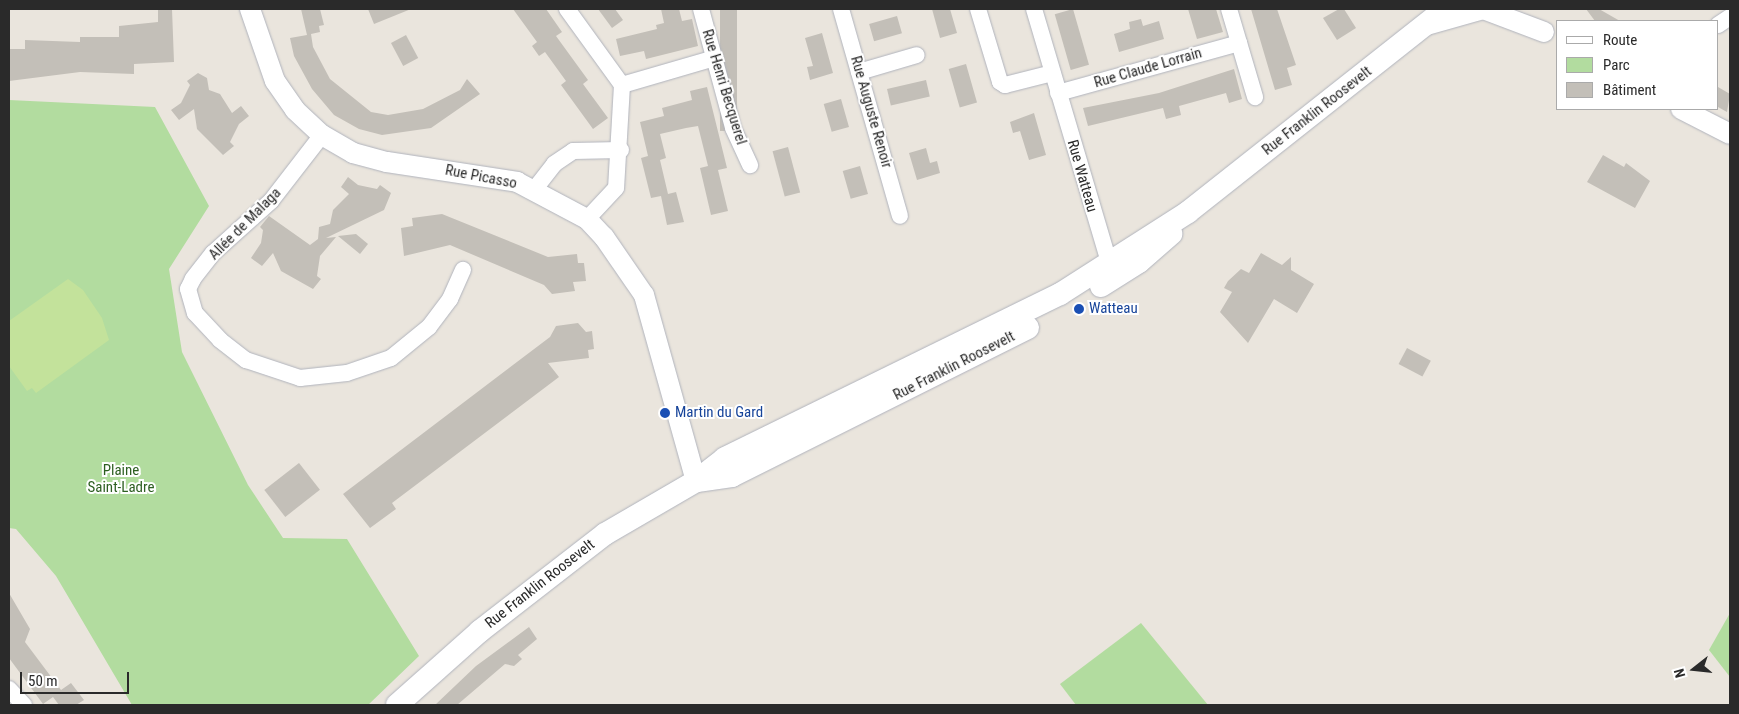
<!DOCTYPE html>
<html>
<head>
<meta charset="utf-8">
<style>
  body { margin:0 }
  #map { position:relative; width:1739px; height:714px; overflow:hidden; background:#eae5dd; font-family:"Roboto Condensed",sans-serif }
  div>[style] { position:absolute }
  .green>* { inset:0; background:#b2dc9f }
  .pitch>* { inset:0; background:#c3e29b }
  .building>* { inset:0; background:#c3bfb8; transform-origin:0 0 }
  .roads { filter:drop-shadow(0 0 1px #b0b3bc) drop-shadow(0 0 1px #b0b3bc) }
  .minor>* { height:16px; margin:-8px; padding:0 8px; transform-origin:8px; border-radius:8px; background:#fff }
  .tertiary>* { height:20px; margin:-10px; padding:0 10px; transform-origin:10px; border-radius:10px; background:#fff }
  .secondary>* { height:22px; margin:-11px; padding:0 11px; transform-origin:11px; border-radius:11px; background:#fff }
  .dots>* { width:14px; height:14px; translate:-50% -50%; box-sizing:border-box; border:2px solid #fff; border-radius:50% }
  span { translate:-50% -50%; white-space:nowrap; text-align:center; line-height:1.15; -webkit-text-stroke:4px #fff; paint-order:stroke }
  .street-label { font-size:15px; color:#2a2a2a }
  .transit-label { font-size:15px; color:#164399 }
  .left { translate:0 -50%; text-align:left }
  .park-label { font-size:15px; color:#2d5f21 }
  .frame { position:absolute; inset:0; border:10px solid #2a2a2a; pointer-events:none }
  .legend { position:absolute; left:1556px; top:20px; width:162px; height:90px; box-sizing:border-box; background:#fff; border:1px solid #aaa; margin:0; padding:6px 9px; list-style:none; font-size:15px; color:#2a2a2a }
  .legend li { display:flex; align-items:center; gap:10px; height:25px }
  .legend b { width:25px; border:1px solid #aaa }
  .north { position:absolute; left:1669px; top:644px; width:50px; height:50px; -webkit-text-stroke:4px #fff; paint-order:stroke; rotate:254deg; font-size:14px; font-weight:700; line-height:20px; text-align:center; color:#2a2a2a }
  .north::after { content:''; display:block; margin:auto; width:18px; height:22px; background:#2a2a2a; clip-path:polygon(50% 0,100% 100%,50% 72%,0 100%) }
  .scale { position:absolute; left:20px; top:672px; width:109px; height:22px; box-sizing:border-box; border:2px solid #2a2a2a; border-top:0; padding-left:6px; font-size:15px; line-height:18px; white-space:nowrap; color:#2a2a2a; -webkit-text-stroke:4px #fff; paint-order:stroke }
</style>
</head>
<body>
<div id="map">
  <div class="green">
    <div style="clip-path:polygon(9px 100px,155px 107px,209px 206px,169px 269px,182px 352px,248px 485px,283px 538px,347px 539px,419px 656px,368px 705px,132px 705px,56px 576px,16px 529px,9px 528px)"></div>
    <div style="clip-path:polygon(1730px 613px,1730px 677px,1709px 650px)"></div>
    <div style="clip-path:polygon(1141px 623px,1208px 705px,1076px 705px,1060px 684px)"></div>
  </div>
  <div class="pitch">
    <div style="clip-path:polygon(68px 279px,83px 290px,102px 318px,109px 340px,36px 393px,32px 388px,27px 391px,9px 366px,9px 321px)"></div>
  </div>
  <div class="building">
    <div style="clip-path:polygon(158px 9px,172px 9px,174px 62px,134px 64px,134px 74px,80px 72px,9px 81px,9px 49px,25px 49px,25px 40px,80px 42px,80px 37px,119px 37px,119px 26px,158px 22px)"></div>
    <div style="clip-path:polygon(301px 9px,320px 9px,324px 25px,319px 26px,320px 32px,311px 34px,313px 47px,330px 79px,371px 112px,388px 115px,423px 109px,460px 90px,467px 79px,480px 94px,431px 128px,382px 135px,359px 129px,334px 115px,312px 89px,294px 56px,290px 38px,307px 35px)"></div>
    <div style="clip-path:polygon(368px 9px,411px 9px,374px 24px)"></div>
    <div style="clip-path:polygon(513px 9px,546px 9px,562px 32px,556px 36px,588px 80px,583px 84px,608px 118px,593px 129px,561px 85px,566px 81px,545px 52px,539px 56px,532px 46px,537px 42px)"></div>
    <div style="clip-path:polygon(598px 9px,615px 9px,623px 20px,612px 28px)"></div>
    <div style="clip-path:polygon(661px 9px,679px 9px,682px 21px,692px 19px,698px 46px,646px 59px,644px 51px,620px 56px,616px 39px,657px 29px,656px 25px,664px 23px)"></div>
    <div style="left:720px;top:9px;width:17px;height:122px"></div>
    <div style="clip-path:polygon(932px 9px,950px 9px,957px 33px,940px 38px)"></div>
    <div style="left:1073px;top:9px;width:58px;height:19px;rotate:74deg"></div>
    <div style="clip-path:polygon(1188px 9px,1216px 9px,1223px 32px,1197px 39px)"></div>
    <div style="clip-path:polygon(1251px 9px,1277px 9px,1296px 65px,1287px 68px,1292px 85px,1275px 90px)"></div>
    <div style="clip-path:polygon(1339px 9px,1344px 9px,1356px 28px,1337px 40px,1323px 18px)"></div>
    <div style="clip-path:polygon(1586px 9px,1599px 9px,1620px 21px,1595px 21px)"></div>
    <div style="left:897px;top:16px;width:18px;height:29px;rotate:74deg"></div>
    <div style="clip-path:polygon(1141px 19px,1143px 26px,1159px 21px,1164px 39px,1119px 52px,1114px 34px,1130px 29px,1129px 22px)"></div>
    <div style="clip-path:polygon(822px 33px,833px 73px,810px 80px,807px 67px,813px 66px,805px 38px)"></div>
    <div style="left:406px;top:35px;width:26px;height:17px;rotate:62deg"></div>
    <div style="left:966px;top:64px;width:40px;height:18px;rotate:74deg"></div>
    <div style="clip-path:polygon(1234px 69px,1242px 99px,1229px 103px,1226px 93px,1179px 106px,1181px 115px,1166px 119px,1163px 108px,1088px 126px,1083px 108px,1159px 93px)"></div>
    <div style="clip-path:polygon(198px 73px,207px 78px,209px 90px,220px 94px,232px 113px,241px 106px,249px 116px,239px 124px,230px 142px,234px 146px,223px 155px,197px 129px,194px 109px,179px 120px,171px 110px,181px 103px,190px 85px,187px 81px)"></div>
    <div style="left:926px;top:80px;width:17px;height:40px;rotate:77deg"></div>
    <div style="clip-path:polygon(707px 87px,727px 168px,718px 170px,728px 211px,711px 215px,700px 168px,708px 166px,698px 126px,686px 128px,660px 134px,666px 158px,660px 160px,668px 194px,676px 192px,684px 222px,667px 225px,661px 196px,651px 198px,641px 158px,648px 156px,640px 122px,664px 116px,662px 108px,692px 100px,690px 91px)"></div>
    <div style="clip-path:polygon(1718px 87px,1730px 94px,1727px 112px,1718px 107px)"></div>
    <div style="left:841px;top:99px;width:29px;height:18px;rotate:74deg"></div>
    <div style="clip-path:polygon(1034px 113px,1046px 155px,1029px 160px,1020px 131px,1013px 133px,1010px 122px)"></div>
    <div style="left:788px;top:147px;width:47px;height:16px;rotate:75deg"></div>
    <div style="clip-path:polygon(926px 148px,930px 163px,937px 161px,940px 173px,917px 180px,909px 153px)"></div>
    <div style="clip-path:polygon(1603px 155px,1624px 167px,1626px 163px,1650px 181px,1635px 208px,1587px 182px)"></div>
    <div style="left:860px;top:166px;width:29px;height:18px;rotate:74deg"></div>
    <div style="clip-path:polygon(348px 177px,358px 185px,377px 189px,380px 185px,391px 193px,384px 210px,326px 238px,336px 237px,320px 256px,317px 276px,321px 279px,313px 289px,281px 271px,273px 253px,262px 266px,251px 258px,261px 243px,263px 230px,260px 227px,269px 216px,310px 245px,318px 239px,319px 227px,330px 224px,333px 210px,349px 194px,341px 187px)"></div>
    <div style="clip-path:polygon(442px 214px,548px 257px,577px 254px,578px 263px,584px 263px,586px 281px,573px 282px,575px 291px,552px 294px,544px 285px,450px 245px,404px 256px,401px 228px,413px 226px,412px 218px)"></div>
    <div style="clip-path:polygon(356px 234px,368px 244px,360px 254px,338px 236px)"></div>
    <div style="clip-path:polygon(1261px 253px,1282px 265px,1291px 257px,1291px 270px,1314px 284px,1297px 313px,1274px 299px,1248px 343px,1220px 312px,1232px 292px,1224px 288px,1228px 281px,1241px 269px,1249px 273px)"></div>
    <div style="clip-path:polygon(578px 323px,586px 332px,592px 331px,594px 349px,588px 350px,589px 358px,548px 363px,559px 377px,392px 503px,396px 509px,370px 528px,343px 494px,550px 337px,556px 326px)"></div>
    <div style="left:1407px;top:348px;width:27px;height:18px;rotate:28deg"></div>
    <div style="left:299px;top:463px;width:34px;height:44px;rotate:52deg"></div>
    <div style="clip-path:polygon(9px 593px,30px 629px,25px 642px,61px 690px,71px 683px,84px 700px,76px 705px,59px 705px,53px 697px,43px 704px,9px 658px)"></div>
    <div style="clip-path:polygon(529px 627px,537px 639px,518px 655px,522px 659px,514px 666px,505px 664px,457px 705px,435px 705px,476px 666px)"></div>
  </div>
  <div class="roads">
    <div class="minor">
      <div style="left:567px;top:9px;width:94px;rotate:54.1deg"></div>
      <div style="left:622px;top:85px;width:103px;rotate:93.3deg"></div>
      <div style="left:616px;top:188px;width:42px;rotate:133.1deg"></div>
      <div style="left:701px;top:9px;width:123px;rotate:74.9deg"></div>
      <div style="left:733px;top:128px;width:41px;rotate:65.3deg"></div>
      <div style="left:841px;top:9px;width:215px;rotate:74.1deg"></div>
      <div style="left:978px;top:9px;width:76px;rotate:73.2deg"></div>
      <div style="left:1000px;top:82px;width:6px;rotate:31deg"></div>
      <div style="left:1005px;top:85px;width:49px;rotate:-14.3deg"></div>
      <div style="left:1034px;top:9px;width:274px;rotate:73.5deg"></div>
      <div style="left:1229px;top:9px;width:92px;rotate:73.5deg"></div>
      <div style="left:1718px;top:25px;width:14px;rotate:-34deg"></div>
      <div style="left:859px;top:72px;width:60px;rotate:-16.3deg"></div>
      <div style="left:622px;top:85px;width:97px;rotate:-16.2deg"></div>
      <div style="left:1058px;top:93px;width:188px;rotate:-15.4deg"></div>
      <div style="left:322px;top:135px;width:83px;rotate:127.7deg"></div>
      <div style="left:271px;top:201px;width:78px;rotate:138.1deg"></div>
      <div style="left:213px;top:253px;width:33px;rotate:128deg"></div>
      <div style="left:193px;top:279px;width:11px;rotate:117deg"></div>
      <div style="left:188px;top:289px;width:25px;rotate:74deg"></div>
      <div style="left:195px;top:313px;width:37px;rotate:47deg"></div>
      <div style="left:220px;top:340px;width:33px;rotate:38deg"></div>
      <div style="left:246px;top:360px;width:57px;rotate:18.4deg"></div>
      <div style="left:300px;top:378px;width:47px;rotate:-6.1deg"></div>
      <div style="left:347px;top:373px;width:46px;rotate:-18.8deg"></div>
      <div style="left:391px;top:358px;width:49px;rotate:-39.2deg"></div>
      <div style="left:429px;top:327px;width:35px;rotate:-53deg"></div>
      <div style="left:450px;top:299px;width:32px;rotate:-66deg"></div>
      <div style="left:534px;top:190px;width:33px;rotate:-52deg"></div>
      <div style="left:554px;top:164px;width:23px;rotate:-34deg"></div>
      <div style="left:573px;top:151px;width:48px;rotate:-1.2deg"></div>
      <div style="left:9px;top:689px;width:22px;rotate:47deg"></div>
    </div>
    <div class="tertiary">
      <div style="left:250px;top:9px;width:76px;rotate:70.9deg"></div>
      <div style="left:275px;top:81px;width:35px;rotate:55deg"></div>
      <div style="left:295px;top:110px;width:37px;rotate:43deg"></div>
      <div style="left:322px;top:135px;width:36px;rotate:30deg"></div>
      <div style="left:353px;top:153px;width:35px;rotate:15deg"></div>
      <div style="left:387px;top:162px;width:132px;rotate:8.7deg"></div>
      <div style="left:517px;top:182px;width:79px;rotate:27.9deg"></div>
      <div style="left:587px;top:219px;width:25px;rotate:47deg"></div>
      <div style="left:604px;top:237px;width:70px;rotate:55.4deg"></div>
      <div style="left:644px;top:295px;width:193px;rotate:74.4deg"></div>
      <div style="left:1427px;top:25px;width:58px;rotate:-15.9deg"></div>
      <div style="left:1483px;top:9px;width:65px;rotate:20.7deg"></div>
      <div style="left:1681px;top:109px;width:55px;rotate:27deg"></div>
    </div>
    <div class="secondary">
      <div style="left:1101px;top:286px;width:45px;rotate:-32.3deg"></div>
      <div style="left:1139px;top:262px;width:43px;rotate:-41.2deg"></div>
      <div style="left:697px;top:481px;width:35px;rotate:-8deg"></div>
      <div style="left:732px;top:476px;width:331px;rotate:-26.6deg"></div>
      <div style="left:397px;top:705px;width:111px;rotate:-41.7deg"></div>
      <div style="left:480px;top:631px;width:158px;rotate:-37.8deg"></div>
      <div style="left:605px;top:534px;width:105px;rotate:-30.2deg"></div>
      <div style="left:696px;top:481px;width:37px;rotate:-38deg"></div>
      <div style="left:725px;top:458px;width:373px;rotate:-26.1deg"></div>
      <div style="left:1060px;top:294px;width:152px;rotate:-32.6deg"></div>
      <div style="left:1188px;top:212px;width:328px;rotate:-38.3deg"></div>
    </div>
  </div>
  <div class="dots">
    <div style="left:1079px;top:309px;background:#1a4fb4"></div>
    <div style="left:665px;top:413px;background:#1a4fb4"></div>
  </div>
  <div class="street-label">
    <span style="left:1148px;top:68px;rotate:-16deg">Rue Claude Lorrain</span>
    <span style="left:724px;top:87px;rotate:73deg">Rue Henri Becquerel</span>
    <span style="left:1317px;top:111px;rotate:-38deg">Rue Franklin Roosevelt</span>
    <span style="left:871px;top:112px;rotate:74deg">Rue Auguste Renoir</span>
    <span style="left:1082px;top:176px;rotate:74deg">Rue Watteau</span>
    <span style="left:481px;top:177px;rotate:11deg">Rue Picasso</span>
    <span style="left:245px;top:224px;rotate:-45deg">Allée de Malaga</span>
    <span style="left:954px;top:366px;rotate:-27deg">Rue Franklin Roosevelt</span>
    <span style="left:540px;top:584px;rotate:-38deg">Rue Franklin Roosevelt</span>
  </div>
  <div class="transit-label">
    <span class="left" style="left:1089px;top:309px">Watteau</span>
    <span class="left" style="left:675px;top:413px">Martin du Gard</span>
  </div>
  <div class="park-label">
    <span style="left:121px;top:479px">Plaine<br>Saint-Ladre</span>
  </div>
  <div class="frame"></div>
  <ul class="legend">
  <li><b style="height:6px;background:#fff"></b>Route</li>
  <li><b style="height:14px;background:#b2dc9f"></b>Parc</li>
  <li><b style="height:14px;background:#c3bfb8"></b>Bâtiment</li>
  </ul>
  <div class="north">N</div>
  <div class="scale">50 m</div>
</div>
</body>
</html>
